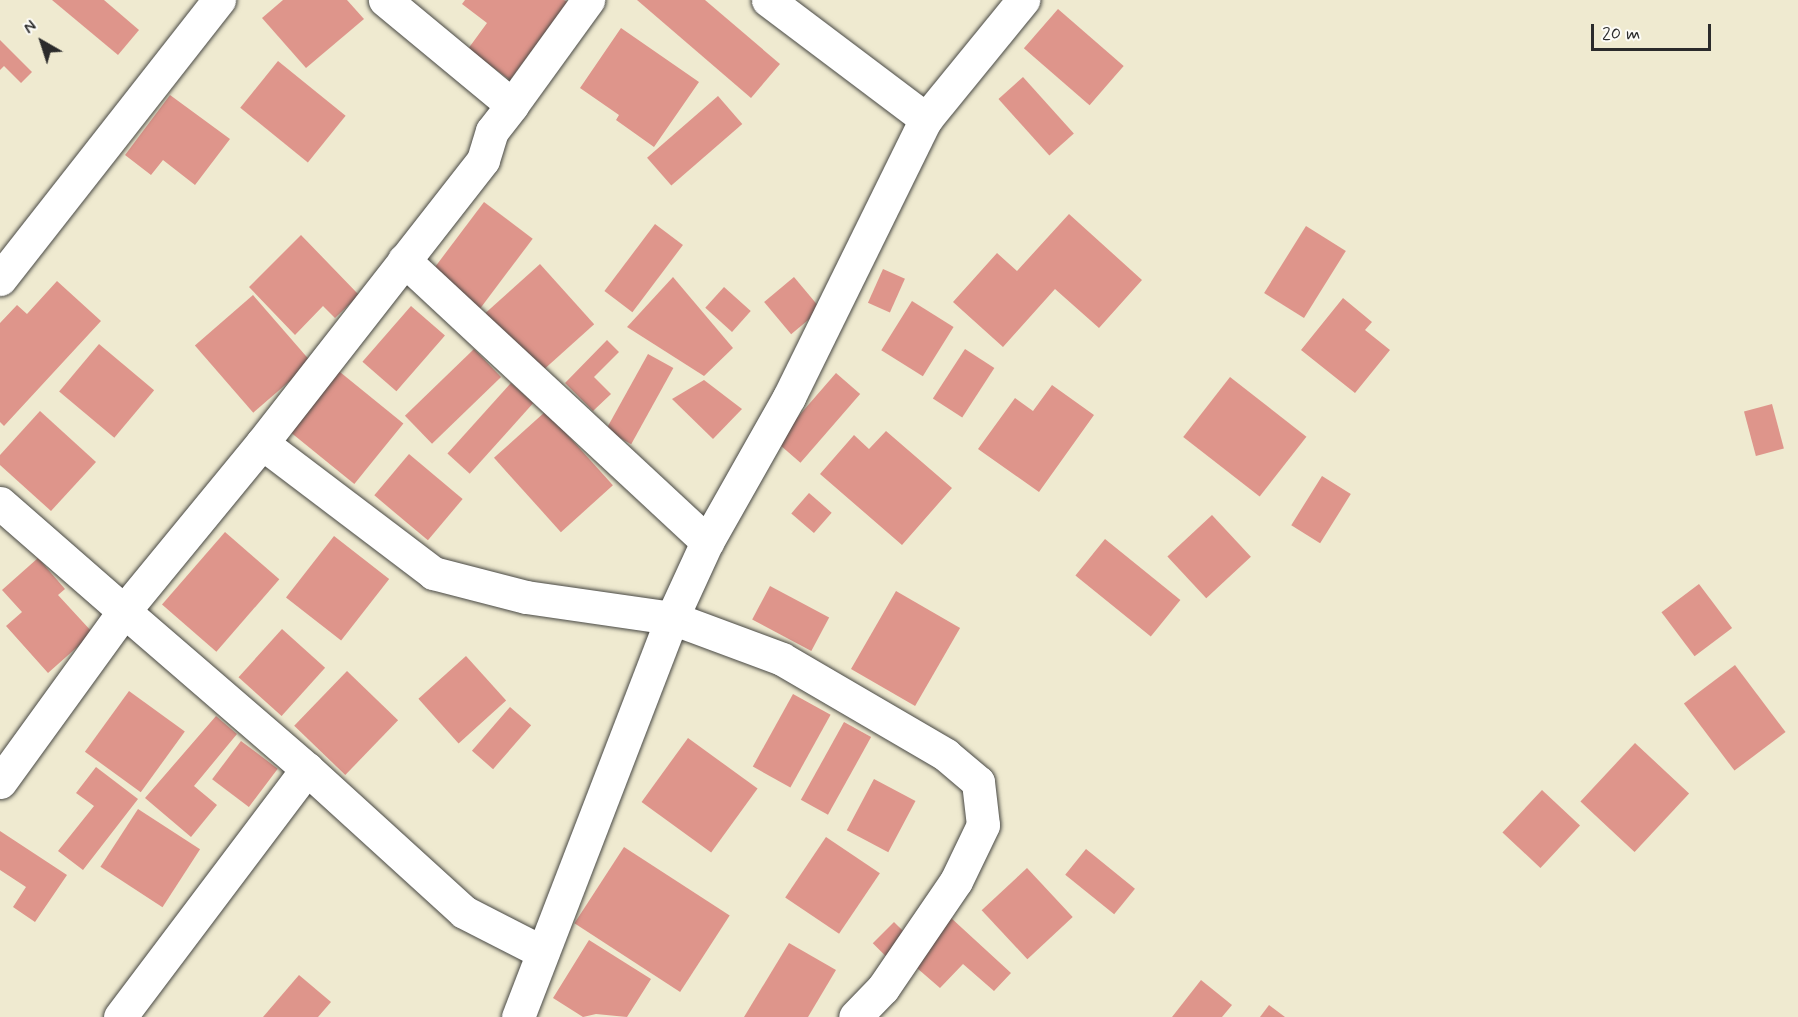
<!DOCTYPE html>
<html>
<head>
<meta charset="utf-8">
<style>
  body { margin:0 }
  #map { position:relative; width:1798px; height:1017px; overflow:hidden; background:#efead0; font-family:Mynerve,sans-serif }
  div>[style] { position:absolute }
  .building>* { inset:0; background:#de958b; transform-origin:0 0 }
  .roads { filter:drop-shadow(0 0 2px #484844) drop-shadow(0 0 2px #484844) }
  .minor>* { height:33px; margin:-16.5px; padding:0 16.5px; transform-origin:16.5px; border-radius:16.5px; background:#fff }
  span { translate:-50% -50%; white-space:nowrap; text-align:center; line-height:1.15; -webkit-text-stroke:5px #fdfcf7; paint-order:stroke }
  .north { position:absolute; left:12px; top:12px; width:60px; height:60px; -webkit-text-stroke:4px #fdfcf7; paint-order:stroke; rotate:321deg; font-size:16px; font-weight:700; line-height:24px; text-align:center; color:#2b2b2b }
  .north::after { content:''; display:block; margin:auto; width:21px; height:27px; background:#2b2b2b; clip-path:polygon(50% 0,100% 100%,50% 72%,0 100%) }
  .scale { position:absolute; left:1591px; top:24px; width:120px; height:27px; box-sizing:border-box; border:3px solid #2b2b2b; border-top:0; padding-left:8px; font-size:18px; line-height:21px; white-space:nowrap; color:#2b2b2b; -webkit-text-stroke:4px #fdfcf7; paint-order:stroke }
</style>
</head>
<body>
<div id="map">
  <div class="building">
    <div style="clip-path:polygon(52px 0,104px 0,139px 30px,118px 55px)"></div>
    <div style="clip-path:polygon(283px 0,347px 0,364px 19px,306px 68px,262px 18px)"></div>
    <div style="clip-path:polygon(465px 0,564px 0,568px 2px,510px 80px,468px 49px,487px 23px,462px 4px)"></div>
    <div style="clip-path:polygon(637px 0,705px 0,780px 64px,751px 98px)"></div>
    <div style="left:1058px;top:9px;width:87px;height:52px;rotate:41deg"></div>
    <div style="clip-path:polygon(621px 28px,699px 82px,654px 147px,616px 120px,619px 115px,580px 88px)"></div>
    <div style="clip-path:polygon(0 40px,32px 72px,21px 83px,4px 66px,0 70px)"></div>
    <div style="left:278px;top:61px;width:87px;height:60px;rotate:39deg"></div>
    <div style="left:1023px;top:77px;width:76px;height:33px;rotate:48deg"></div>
    <div style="clip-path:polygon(170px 95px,230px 139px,195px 185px,163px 160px,151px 175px,125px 155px)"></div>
    <div style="left:718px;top:96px;width:37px;height:94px;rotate:49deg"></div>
    <div style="left:484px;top:202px;width:61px;height:92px;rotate:37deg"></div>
    <div style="clip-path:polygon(1069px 214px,1142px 280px,1099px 328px,1055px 289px,1003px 347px,953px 302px,997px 253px,1017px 271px)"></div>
    <div style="left:655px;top:224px;width:35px;height:84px;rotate:37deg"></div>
    <div style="left:1306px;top:226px;width:47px;height:79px;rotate:32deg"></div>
    <div style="clip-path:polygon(301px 235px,359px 295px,335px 318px,323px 306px,295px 335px,249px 287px)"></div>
    <div style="left:540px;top:264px;width:81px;height:76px;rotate:48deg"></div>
    <div style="left:883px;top:269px;width:24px;height:37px;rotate:24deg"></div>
    <div style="clip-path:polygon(673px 277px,733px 348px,704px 376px,627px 327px)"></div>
    <div style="left:794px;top:277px;width:42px;height:39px;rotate:50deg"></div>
    <div style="clip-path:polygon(57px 281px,101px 321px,4px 426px,0 422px,0 323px,17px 305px,27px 314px)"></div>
    <div style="left:724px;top:287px;width:36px;height:28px;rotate:42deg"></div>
    <div style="left:253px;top:295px;width:89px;height:77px;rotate:49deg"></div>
    <div style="clip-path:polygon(1343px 298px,1372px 322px,1365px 330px,1390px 350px,1355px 393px,1301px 350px)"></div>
    <div style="left:912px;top:301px;width:49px;height:58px;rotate:32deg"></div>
    <div style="left:411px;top:306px;width:45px;height:74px;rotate:41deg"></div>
    <div style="clip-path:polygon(607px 340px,619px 352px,594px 377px,611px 394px,593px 411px,565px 383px)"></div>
    <div style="left:99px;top:344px;width:72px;height:62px;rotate:40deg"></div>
    <div style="left:474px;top:349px;width:39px;height:96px;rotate:46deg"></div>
    <div style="left:965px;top:349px;width:35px;height:59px;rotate:33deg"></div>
    <div style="left:648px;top:354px;width:29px;height:87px;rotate:29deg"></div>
    <div style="left:335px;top:368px;width:88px;height:78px;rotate:39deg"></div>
    <div style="left:836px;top:373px;width:32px;height:91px;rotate:41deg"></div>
    <div style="left:1230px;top:377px;width:97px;height:76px;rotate:38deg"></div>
    <div style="clip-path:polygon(704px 380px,742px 409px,713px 439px,672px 399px)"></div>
    <div style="left:511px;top:383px;width:30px;height:95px;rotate:42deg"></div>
    <div style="clip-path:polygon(1052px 385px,1094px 415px,1039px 492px,978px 449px,1015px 398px,1033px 411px)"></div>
    <div style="left:1772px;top:404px;width:46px;height:29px;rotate:75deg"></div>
    <div style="clip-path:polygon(40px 411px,96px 462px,51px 511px,0 465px,0 455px)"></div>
    <div style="left:546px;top:411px;width:100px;height:70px;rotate:48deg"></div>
    <div style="clip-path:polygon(886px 431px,952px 488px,902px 545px,820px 474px,854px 435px,869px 449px)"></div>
    <div style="left:409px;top:454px;width:70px;height:54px;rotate:40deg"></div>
    <div style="left:1322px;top:476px;width:34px;height:58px;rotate:32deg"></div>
    <div style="left:809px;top:493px;width:30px;height:27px;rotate:41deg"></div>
    <div style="left:1212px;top:515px;width:57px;height:61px;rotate:47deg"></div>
    <div style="left:225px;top:532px;width:72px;height:96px;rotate:41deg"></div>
    <div style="left:334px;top:536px;width:70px;height:78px;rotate:38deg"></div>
    <div style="left:1105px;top:539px;width:97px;height:47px;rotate:39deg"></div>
    <div style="clip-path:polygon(38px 558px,65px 589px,58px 595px,93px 633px,48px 673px,6px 626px,22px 612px,2px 590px)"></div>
    <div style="left:1699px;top:584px;width:55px;height:47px;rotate:53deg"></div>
    <div style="left:770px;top:586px;width:67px;height:38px;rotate:28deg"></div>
    <div style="left:896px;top:591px;width:74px;height:90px;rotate:30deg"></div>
    <div style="left:282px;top:629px;width:58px;height:65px;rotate:42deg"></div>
    <div style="left:466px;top:656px;width:60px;height:64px;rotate:48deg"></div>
    <div style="left:1735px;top:665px;width:84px;height:64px;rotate:53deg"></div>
    <div style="left:347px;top:671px;width:71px;height:76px;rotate:44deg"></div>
    <div style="left:129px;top:691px;width:69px;height:75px;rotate:36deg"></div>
    <div style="left:793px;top:694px;width:43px;height:83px;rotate:29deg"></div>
    <div style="left:510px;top:707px;width:28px;height:58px;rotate:41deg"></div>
    <div style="clip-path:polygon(216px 716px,237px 734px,194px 786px,217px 805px,191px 837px,145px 798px)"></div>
    <div style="left:844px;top:722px;width:31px;height:89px;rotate:29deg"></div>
    <div style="left:688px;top:738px;width:86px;height:79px;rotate:36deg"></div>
    <div style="left:241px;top:741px;width:46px;height:48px;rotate:37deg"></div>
    <div style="left:1635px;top:743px;width:74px;height:80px;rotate:43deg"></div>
    <div style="clip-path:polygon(96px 767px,138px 799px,83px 870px,58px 851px,94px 806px,76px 793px)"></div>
    <div style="left:874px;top:779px;width:47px;height:58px;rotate:28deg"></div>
    <div style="left:1542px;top:790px;width:52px;height:58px;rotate:43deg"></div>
    <div style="left:138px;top:809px;width:74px;height:69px;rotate:33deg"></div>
    <div style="clip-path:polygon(0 831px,67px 875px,35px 922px,13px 907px,26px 887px,0 870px)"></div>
    <div style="left:826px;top:837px;width:65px;height:73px;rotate:34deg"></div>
    <div style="left:624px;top:847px;width:126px;height:91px;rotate:33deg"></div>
    <div style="left:1086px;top:849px;width:63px;height:33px;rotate:39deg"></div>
    <div style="left:1027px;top:868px;width:67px;height:62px;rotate:47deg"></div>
    <div style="clip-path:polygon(950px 917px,1011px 973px,994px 991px,963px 964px,940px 988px,910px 962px)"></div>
    <div style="left:894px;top:922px;width:21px;height:30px;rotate:45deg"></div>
    <div style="clip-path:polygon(589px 940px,651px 979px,627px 1017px,596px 1014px,583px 1017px,553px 998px)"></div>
    <div style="clip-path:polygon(789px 943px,836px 970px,808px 1017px,744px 1017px)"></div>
    <div style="clip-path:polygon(299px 975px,331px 1002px,318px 1017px,263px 1017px)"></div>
    <div style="clip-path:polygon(1201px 980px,1232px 1005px,1222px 1017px,1172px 1017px)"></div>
    <div style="clip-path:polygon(1269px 1005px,1285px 1017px,1260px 1017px)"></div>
  </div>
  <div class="roads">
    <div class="minor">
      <div style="left:768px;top:0;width:198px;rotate:37deg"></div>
      <div style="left:512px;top:105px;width:130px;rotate:-54.1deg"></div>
      <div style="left:404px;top:260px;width:414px;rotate:42.9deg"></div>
      <div style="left:0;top:279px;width:355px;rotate:-51.9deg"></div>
      <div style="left:262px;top:443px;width:215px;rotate:37.2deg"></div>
      <div style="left:433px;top:573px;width:96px;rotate:14.5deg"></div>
      <div style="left:526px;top:597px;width:148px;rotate:8.2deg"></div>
      <div style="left:672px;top:618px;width:117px;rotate:20.4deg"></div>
      <div style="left:782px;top:659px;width:190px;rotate:30.3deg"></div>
      <div style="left:946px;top:755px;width:42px;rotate:40.2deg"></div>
      <div style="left:978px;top:782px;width:43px;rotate:83.4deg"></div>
      <div style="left:983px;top:825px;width:62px;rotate:115.7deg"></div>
      <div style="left:956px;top:881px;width:130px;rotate:124.3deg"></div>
      <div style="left:883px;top:988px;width:40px;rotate:134deg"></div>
      <div style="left:0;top:503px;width:164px;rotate:41.1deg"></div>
      <div style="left:124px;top:611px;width:211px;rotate:125.9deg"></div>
      <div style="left:307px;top:769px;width:212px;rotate:42.3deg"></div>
      <div style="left:464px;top:912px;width:88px;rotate:27.1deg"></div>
      <div style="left:120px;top:1017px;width:311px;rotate:-53deg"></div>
      <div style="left:307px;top:769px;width:242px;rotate:-139.2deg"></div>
      <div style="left:124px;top:611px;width:217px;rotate:-50.6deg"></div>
      <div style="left:262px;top:443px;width:359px;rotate:-52deg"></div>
      <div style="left:483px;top:160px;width:30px;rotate:-73deg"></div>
      <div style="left:492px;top:131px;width:33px;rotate:-52deg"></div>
      <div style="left:512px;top:105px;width:165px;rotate:-140.4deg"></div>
      <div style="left:518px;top:1017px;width:428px;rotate:-68.9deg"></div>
      <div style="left:672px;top:618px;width:84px;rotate:-65.3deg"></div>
      <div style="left:707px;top:542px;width:167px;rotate:-60.5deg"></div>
      <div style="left:789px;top:397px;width:310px;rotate:-63.8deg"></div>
      <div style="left:926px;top:119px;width:154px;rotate:-50.8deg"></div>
    </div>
  </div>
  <div class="north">N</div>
  <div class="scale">20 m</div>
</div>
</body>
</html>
